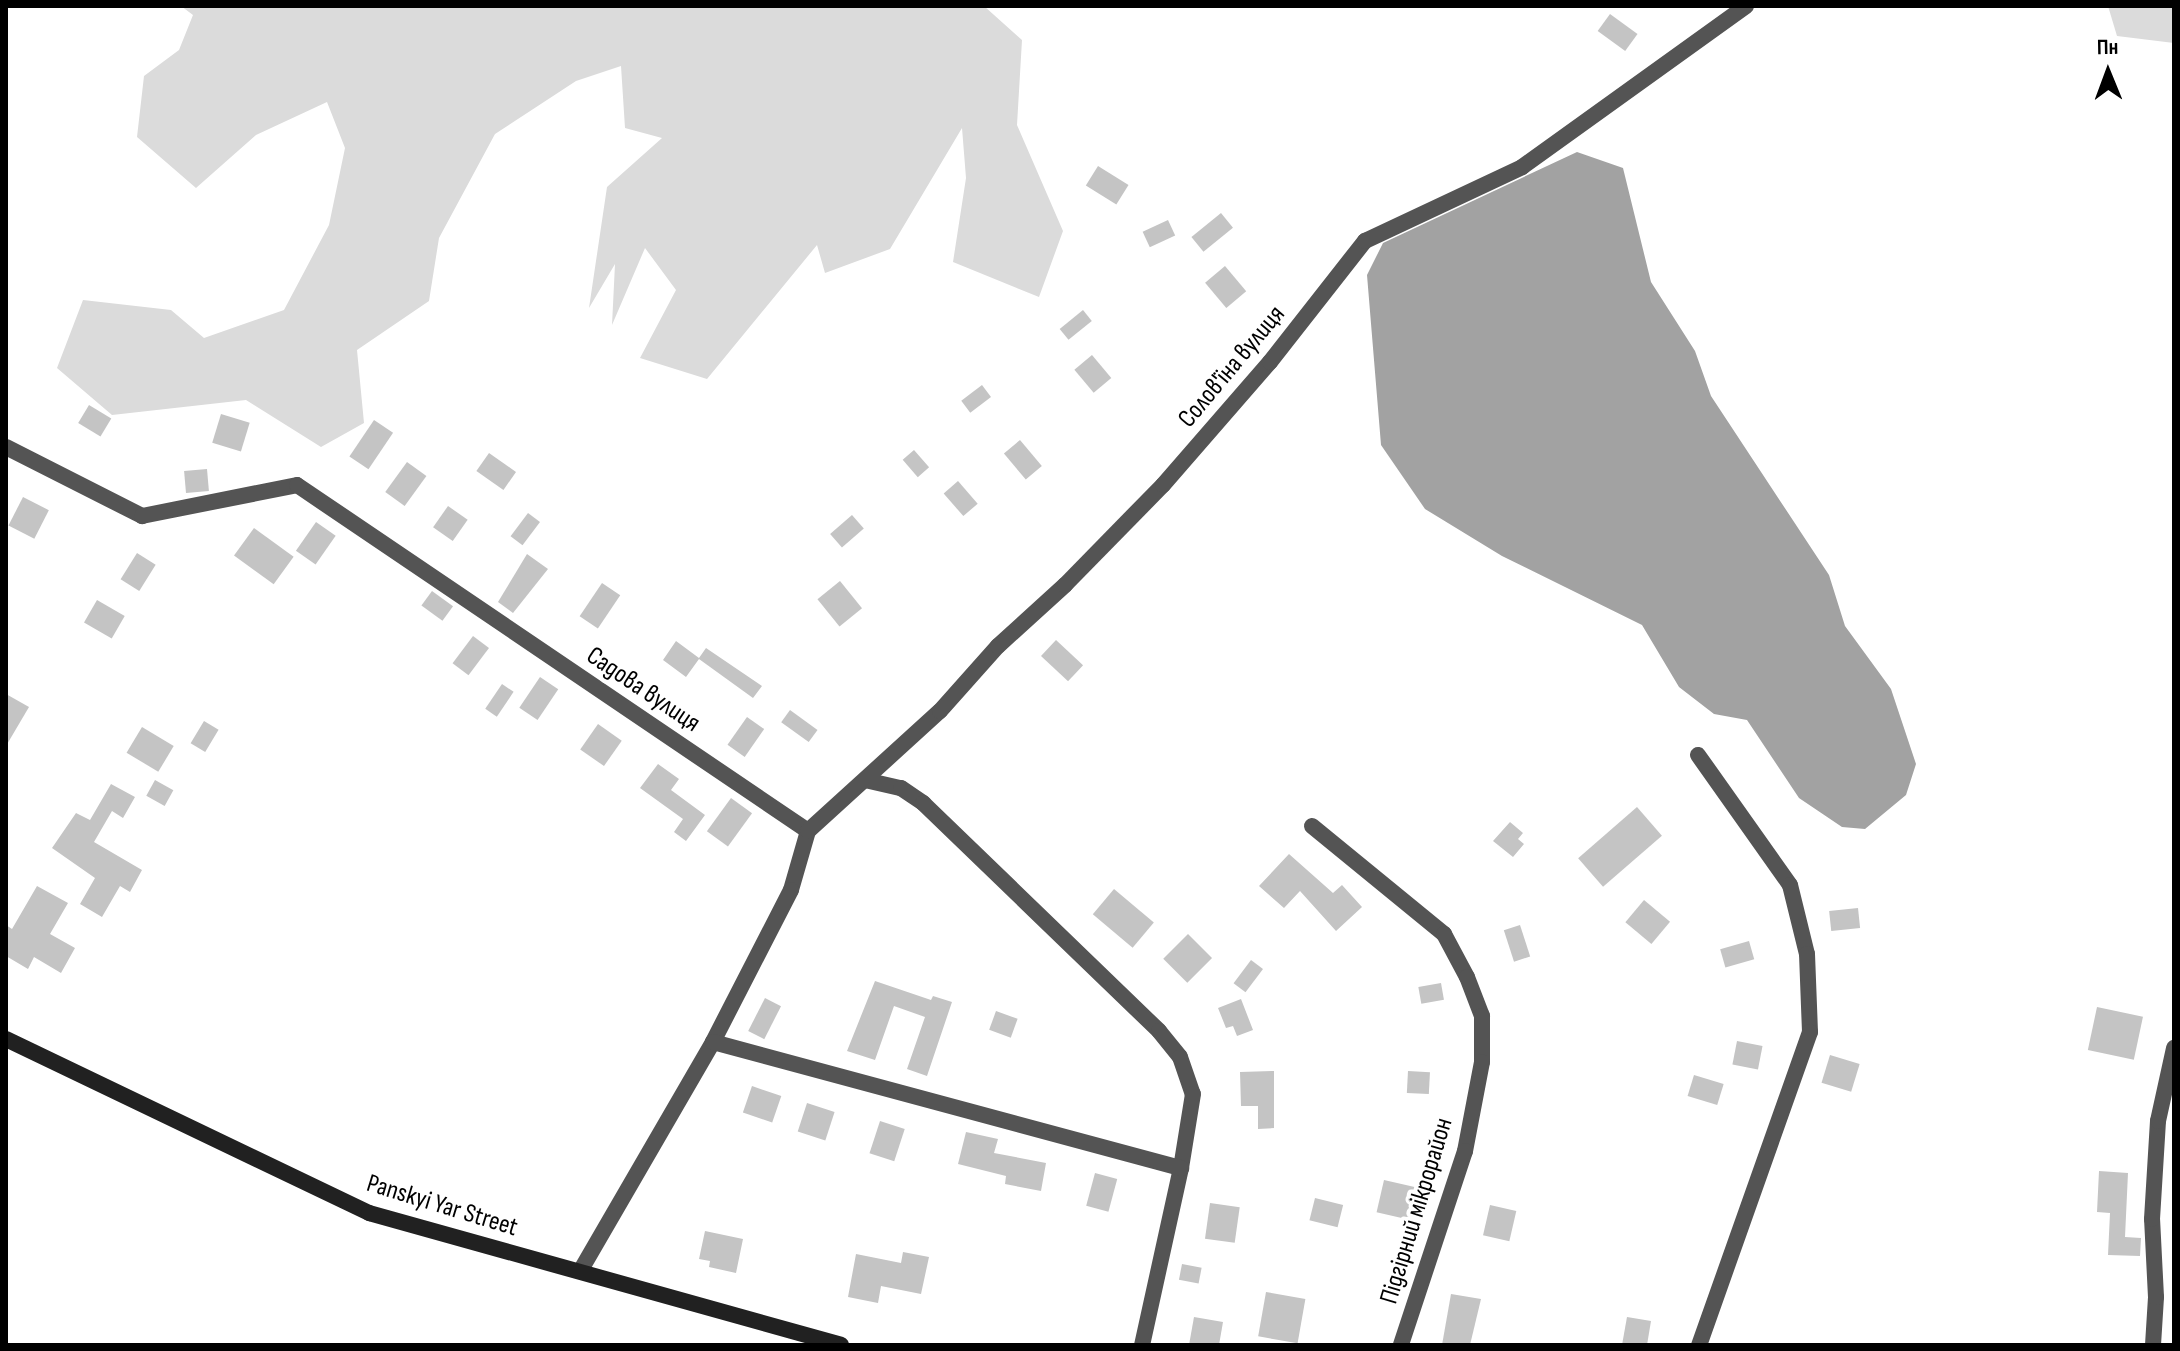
<!DOCTYPE html>
<html>
<head>
<meta charset="utf-8">
<style>
  body { margin:0 }
  #map { position:relative; width:2180px; height:1351px; overflow:hidden; background:#fff; font-family:"Sofia Sans Condensed",sans-serif }
  div>[style] { position:absolute }
  .green>* { inset:0; background:#dbdbdb }
  .water>* { inset:0; background:#a2a2a2 }
  .building>* { inset:0; background:#c4c4c4; transform-origin:0 0 }
  .street>* { height:16px; margin:-8px; padding:0 8px; transform-origin:8px; border-radius:8px; background:#545454 }
  .secondary>* { height:16px; margin:-8px; padding:0 8px; transform-origin:8px; border-radius:8px; background:#212121 }
  span { translate:-50% -50%; white-space:nowrap; text-align:center; line-height:1.15; -webkit-text-stroke:8px #fff; paint-order:stroke }
  .street-label { font-size:26px; color:#000 }
  .frame { position:absolute; inset:0; border:8px solid #000; pointer-events:none }
  .north { position:absolute; left:2068px; top:32px; width:80px; height:80px; -webkit-text-stroke:6px #fff; paint-order:stroke; rotate:359deg; font-size:22px; font-weight:700; line-height:32px; text-align:center; color:#000 }
  .north::after { content:''; display:block; margin:auto; width:28px; height:36px; background:#000; clip-path:polygon(50% 0,100% 100%,50% 72%,0 100%) }
</style>
</head>
<body>
<div id="map">
  <div class="green">
    <div style="clip-path:polygon(181px 6px,984px 6px,1022px 40px,1017px 125px,1063px 231px,1039px 297px,953px 262px,966px 178px,962px 128px,890px 249px,825px 273px,817px 245px,707px 379px,640px 358px,676px 290px,645px 248px,612px 325px,615px 264px,589px 308px,607px 187px,662px 138px,625px 128px,621px 66px,576px 81px,495px 134px,439px 238px,429px 301px,357px 350px,364px 423px,321px 447px,246px 400px,112px 415px,57px 368px,83px 300px,171px 310px,204px 338px,284px 310px,329px 225px,345px 148px,327px 102px,256px 135px,196px 188px,137px 137px,144px 76px,179px 50px,193px 15px)"></div>
    <div style="clip-path:polygon(2108px 6px,2174px 6px,2174px 43px,2117px 36px)"></div>
  </div>
  <div class="water">
    <div style="clip-path:polygon(1577px 152px,1623px 168px,1651px 282px,1695px 351px,1711px 396px,1829px 575px,1845px 626px,1891px 689px,1916px 764px,1906px 795px,1865px 829px,1842px 827px,1799px 798px,1747px 720px,1714px 714px,1679px 687px,1642px 625px,1502px 556px,1425px 509px,1381px 445px,1367px 275px,1383px 243px)"></div>
  </div>
  <div class="building">
    <div style="left:1610px;top:14px;width:34px;height:21px;rotate:36deg"></div>
    <div style="left:1098px;top:166px;width:36px;height:23px;rotate:32deg"></div>
    <div style="left:1221px;top:213px;width:19px;height:38px;rotate:51deg"></div>
    <div style="left:1168px;top:220px;width:17px;height:28px;rotate:65deg"></div>
    <div style="left:1225px;top:266px;width:33px;height:26px;rotate:50deg"></div>
    <div style="left:1083px;top:310px;width:14px;height:30px;rotate:51deg"></div>
    <div style="left:1092px;top:355px;width:30px;height:23px;rotate:50deg"></div>
    <div style="left:982px;top:385px;width:15px;height:26px;rotate:53deg"></div>
    <div style="left:89px;top:405px;width:26px;height:21px;rotate:31deg"></div>
    <div style="left:221px;top:414px;width:30px;height:30px;rotate:17deg"></div>
    <div style="left:374px;top:420px;width:23px;height:44px;rotate:34deg"></div>
    <div style="left:1020px;top:440px;width:34px;height:21px;rotate:50deg"></div>
    <div style="left:914px;top:450px;width:23px;height:15px;rotate:49deg"></div>
    <div style="left:489px;top:453px;width:33px;height:22px;rotate:35deg"></div>
    <div style="left:407px;top:462px;width:24px;height:37px;rotate:36deg"></div>
    <div style="left:207px;top:469px;width:22px;height:23px;rotate:85deg"></div>
    <div style="left:958px;top:481px;width:30px;height:19px;rotate:49deg"></div>
    <div style="left:23px;top:497px;width:29px;height:32px;rotate:27deg"></div>
    <div style="left:448px;top:506px;width:24px;height:26px;rotate:35deg"></div>
    <div style="left:528px;top:513px;width:15px;height:29px;rotate:37deg"></div>
    <div style="left:852px;top:515px;width:18px;height:29px;rotate:49deg"></div>
    <div style="left:316px;top:522px;width:24px;height:35px;rotate:35deg"></div>
    <div style="left:254px;top:528px;width:49px;height:34px;rotate:36deg"></div>
    <div style="left:137px;top:553px;width:22px;height:31px;rotate:32deg"></div>
    <div style="clip-path:polygon(527px 554px,548px 569px,513px 613px,498px 602px)"></div>
    <div style="left:840px;top:581px;width:35px;height:29px;rotate:51deg"></div>
    <div style="left:602px;top:583px;width:22px;height:40px;rotate:34deg"></div>
    <div style="left:432px;top:591px;width:26px;height:18px;rotate:36deg"></div>
    <div style="left:97px;top:600px;width:32px;height:26px;rotate:30deg"></div>
    <div style="left:473px;top:636px;width:20px;height:34px;rotate:37deg"></div>
    <div style="left:1056px;top:640px;width:37px;height:22px;rotate:43deg"></div>
    <div style="clip-path:polygon(676px 641px,699px 658px,706px 648px,762px 686px,753px 698px,699px 659px,686px 677px,663px 660px)"></div>
    <div style="left:540px;top:677px;width:22px;height:37px;rotate:34deg"></div>
    <div style="left:502px;top:684px;width:14px;height:30px;rotate:34deg"></div>
    <div style="clip-path:polygon(6px 694px,29px 707px,6px 746px)"></div>
    <div style="left:790px;top:710px;width:34px;height:15px;rotate:36deg"></div>
    <div style="left:747px;top:717px;width:21px;height:34px;rotate:35deg"></div>
    <div style="left:204px;top:721px;width:17px;height:26px;rotate:31deg"></div>
    <div style="left:598px;top:724px;width:29px;height:31px;rotate:35deg"></div>
    <div style="left:142px;top:727px;width:37px;height:30px;rotate:31deg"></div>
    <div style="clip-path:polygon(658px 764px,679px 779px,671px 790px,705px 815px,686px 841px,674px 832px,683px 819px,640px 788px)"></div>
    <div style="left:155px;top:780px;width:21px;height:18px;rotate:29deg"></div>
    <div style="clip-path:polygon(111px 784px,135px 797px,123px 818px,112px 811px,94px 842px,142px 870px,130px 892px,120px 886px,102px 917px,80px 904px,95px 878px,52px 848px,76px 813px,90px 820px)"></div>
    <div style="left:731px;top:798px;width:26px;height:41px;rotate:36deg"></div>
    <div style="left:1637px;top:807px;width:38px;height:78px;rotate:49deg"></div>
    <div style="clip-path:polygon(1510px 822px,1523px 833px,1518px 839px,1524px 844px,1513px 857px,1493px 841px)"></div>
    <div style="clip-path:polygon(1289px 854px,1333px 893px,1342px 885px,1362px 907px,1336px 931px,1300px 891px,1284px 908px,1259px 886px)"></div>
    <div style="clip-path:polygon(37px 886px,68px 903px,50px 934px,75px 948px,61px 973px,34px 957px,28px 969px,6px 956px,6px 925px,12px 929px)"></div>
    <div style="left:1114px;top:889px;width:52px;height:33px;rotate:40deg"></div>
    <div style="left:1644px;top:900px;width:34px;height:29px;rotate:40deg"></div>
    <div style="left:1858px;top:908px;width:20px;height:29px;rotate:84deg"></div>
    <div style="left:1520px;top:925px;width:33px;height:17px;rotate:72deg"></div>
    <div style="left:1188px;top:934px;width:34px;height:35px;rotate:45deg"></div>
    <div style="left:1749px;top:941px;width:19px;height:30px;rotate:74deg"></div>
    <div style="left:1251px;top:960px;width:15px;height:29px;rotate:37deg"></div>
    <div style="clip-path:polygon(875px 981px,931px 1000px,933px 996px,952px 1002px,927px 1076px,907px 1069px,925px 1017px,894px 1006px,875px 1060px,847px 1051px)"></div>
    <div style="left:1441px;top:983px;width:17px;height:23px;rotate:80deg"></div>
    <div style="left:765px;top:998px;width:18px;height:37px;rotate:27deg"></div>
    <div style="clip-path:polygon(1241px 999px,1253px 1030px,1237px 1036px,1233px 1026px,1226px 1028px,1218px 1008px)"></div>
    <div style="left:2097px;top:1007px;width:47px;height:44px;rotate:12deg"></div>
    <div style="left:996px;top:1011px;width:23px;height:20px;rotate:20deg"></div>
    <div style="left:1737px;top:1041px;width:26px;height:24px;rotate:11deg"></div>
    <div style="left:1830px;top:1055px;width:31px;height:29px;rotate:17deg"></div>
    <div style="clip-path:polygon(1274px 1071px,1274px 1128px,1258px 1129px,1258px 1106px,1241px 1106px,1240px 1072px)"></div>
    <div style="left:1408px;top:1071px;width:22px;height:22px;rotate:3deg"></div>
    <div style="left:1694px;top:1075px;width:31px;height:22px;rotate:17deg"></div>
    <div style="left:752px;top:1086px;width:31px;height:28px;rotate:19deg"></div>
    <div style="left:807px;top:1103px;width:29px;height:30px;rotate:18deg"></div>
    <div style="left:880px;top:1121px;width:26px;height:34px;rotate:18deg"></div>
    <div style="clip-path:polygon(966px 1132px,998px 1139px,994px 1153px,1046px 1163px,1041px 1191px,1005px 1184px,1006px 1176px,958px 1164px)"></div>
    <div style="clip-path:polygon(2099px 1171px,2128px 1173px,2125px 1237px,2141px 1238px,2140px 1256px,2108px 1255px,2110px 1213px,2097px 1212px)"></div>
    <div style="left:1095px;top:1173px;width:23px;height:34px;rotate:15deg"></div>
    <div style="left:1384px;top:1180px;width:37px;height:33px;rotate:13deg"></div>
    <div style="left:1315px;top:1198px;width:29px;height:23px;rotate:14deg"></div>
    <div style="left:1210px;top:1203px;width:30px;height:36px;rotate:8deg"></div>
    <div style="left:1490px;top:1205px;width:27px;height:31px;rotate:13deg"></div>
    <div style="clip-path:polygon(705px 1231px,743px 1239px,736px 1273px,709px 1267px,710px 1261px,699px 1259px)"></div>
    <div style="clip-path:polygon(903px 1252px,929px 1257px,921px 1294px,881px 1286px,878px 1303px,848px 1297px,856px 1254px,901px 1263px)"></div>
    <div style="left:1182px;top:1264px;width:20px;height:16px;rotate:11deg"></div>
    <div style="left:1266px;top:1292px;width:40px;height:45px;rotate:10deg"></div>
    <div style="clip-path:polygon(1451px 1294px,1481px 1299px,1470px 1345px,1442px 1345px)"></div>
    <div style="clip-path:polygon(1194px 1317px,1223px 1322px,1219px 1345px,1189px 1345px)"></div>
    <div style="clip-path:polygon(1627px 1317px,1651px 1321px,1647px 1345px,1622px 1345px)"></div>
  </div>
  <div class="street">
    <div style="left:6px;top:447px;width:153px;rotate:26.9deg"></div>
    <div style="left:142px;top:516px;width:158px;rotate:-11.3deg"></div>
    <div style="left:297px;top:485px;width:617px;rotate:34.1deg"></div>
    <div style="left:808px;top:831px;width:61px;rotate:106.1deg"></div>
    <div style="left:791px;top:890px;width:171px;rotate:117.2deg"></div>
    <div style="left:713px;top:1042px;width:265px;rotate:120.1deg"></div>
    <div style="left:1698px;top:755px;width:159px;rotate:54.7deg"></div>
    <div style="left:1790px;top:885px;width:71px;rotate:76.2deg"></div>
    <div style="left:1807px;top:954px;width:78px;rotate:87.8deg"></div>
    <div style="left:1810px;top:1032px;width:332px;rotate:109.5deg"></div>
    <div style="left:865px;top:780px;width:37px;rotate:13deg"></div>
    <div style="left:901px;top:788px;width:27px;rotate:34deg"></div>
    <div style="left:923px;top:803px;width:328px;rotate:44deg"></div>
    <div style="left:1159px;top:1031px;width:33px;rotate:51deg"></div>
    <div style="left:1180px;top:1057px;width:39px;rotate:71deg"></div>
    <div style="left:1193px;top:1094px;width:75px;rotate:99.2deg"></div>
    <div style="left:1181px;top:1168px;width:181px;rotate:102.4deg"></div>
    <div style="left:1312px;top:826px;width:171px;rotate:39.3deg"></div>
    <div style="left:1444px;top:934px;width:49px;rotate:61.9deg"></div>
    <div style="left:1467px;top:977px;width:42px;rotate:69deg"></div>
    <div style="left:1482px;top:1016px;width:46px;rotate:90deg"></div>
    <div style="left:1482px;top:1062px;width:91px;rotate:100.8deg"></div>
    <div style="left:1465px;top:1151px;width:204px;rotate:108.3deg"></div>
    <div style="left:808px;top:831px;width:178px;rotate:-42.3deg"></div>
    <div style="left:940px;top:711px;width:87px;rotate:-48.3deg"></div>
    <div style="left:998px;top:646px;width:91px;rotate:-42.3deg"></div>
    <div style="left:1065px;top:585px;width:140px;rotate:-45.6deg"></div>
    <div style="left:1163px;top:485px;width:163px;rotate:-49deg"></div>
    <div style="left:1270px;top:362px;width:154px;rotate:-51.9deg"></div>
    <div style="left:1365px;top:241px;width:174px;rotate:-25.2deg"></div>
    <div style="left:1522px;top:167px;width:276px;rotate:-35.7deg"></div>
    <div style="left:713px;top:1042px;width:485px;rotate:15.1deg"></div>
    <div style="left:2153px;top:1345px;width:48px;rotate:-86.4deg"></div>
    <div style="left:2156px;top:1297px;width:78px;rotate:-92.9deg"></div>
    <div style="left:2152px;top:1219px;width:98px;rotate:-86.5deg"></div>
    <div style="left:2158px;top:1121px;width:75px;rotate:-77.6deg"></div>
  </div>
  <div class="secondary">
    <div style="left:6px;top:1039px;width:403px;rotate:25.6deg"></div>
    <div style="left:369px;top:1213px;width:490px;rotate:15.6deg"></div>
  </div>
  <div class="street-label">
    <span style="left:1232px;top:367px;rotate:-50deg">Солов'їна вулиця</span>
    <span style="left:643px;top:690px;rotate:34deg">Садова вулиця</span>
    <span style="left:442px;top:1206px;rotate:17deg">Panskyi Yar Street</span>
    <span style="left:1417px;top:1211px;rotate:-73deg">Підгірний мікрорайон</span>
  </div>
  <div class="frame"></div>
  <div class="north">Пн</div>
</div>
</body>
</html>
